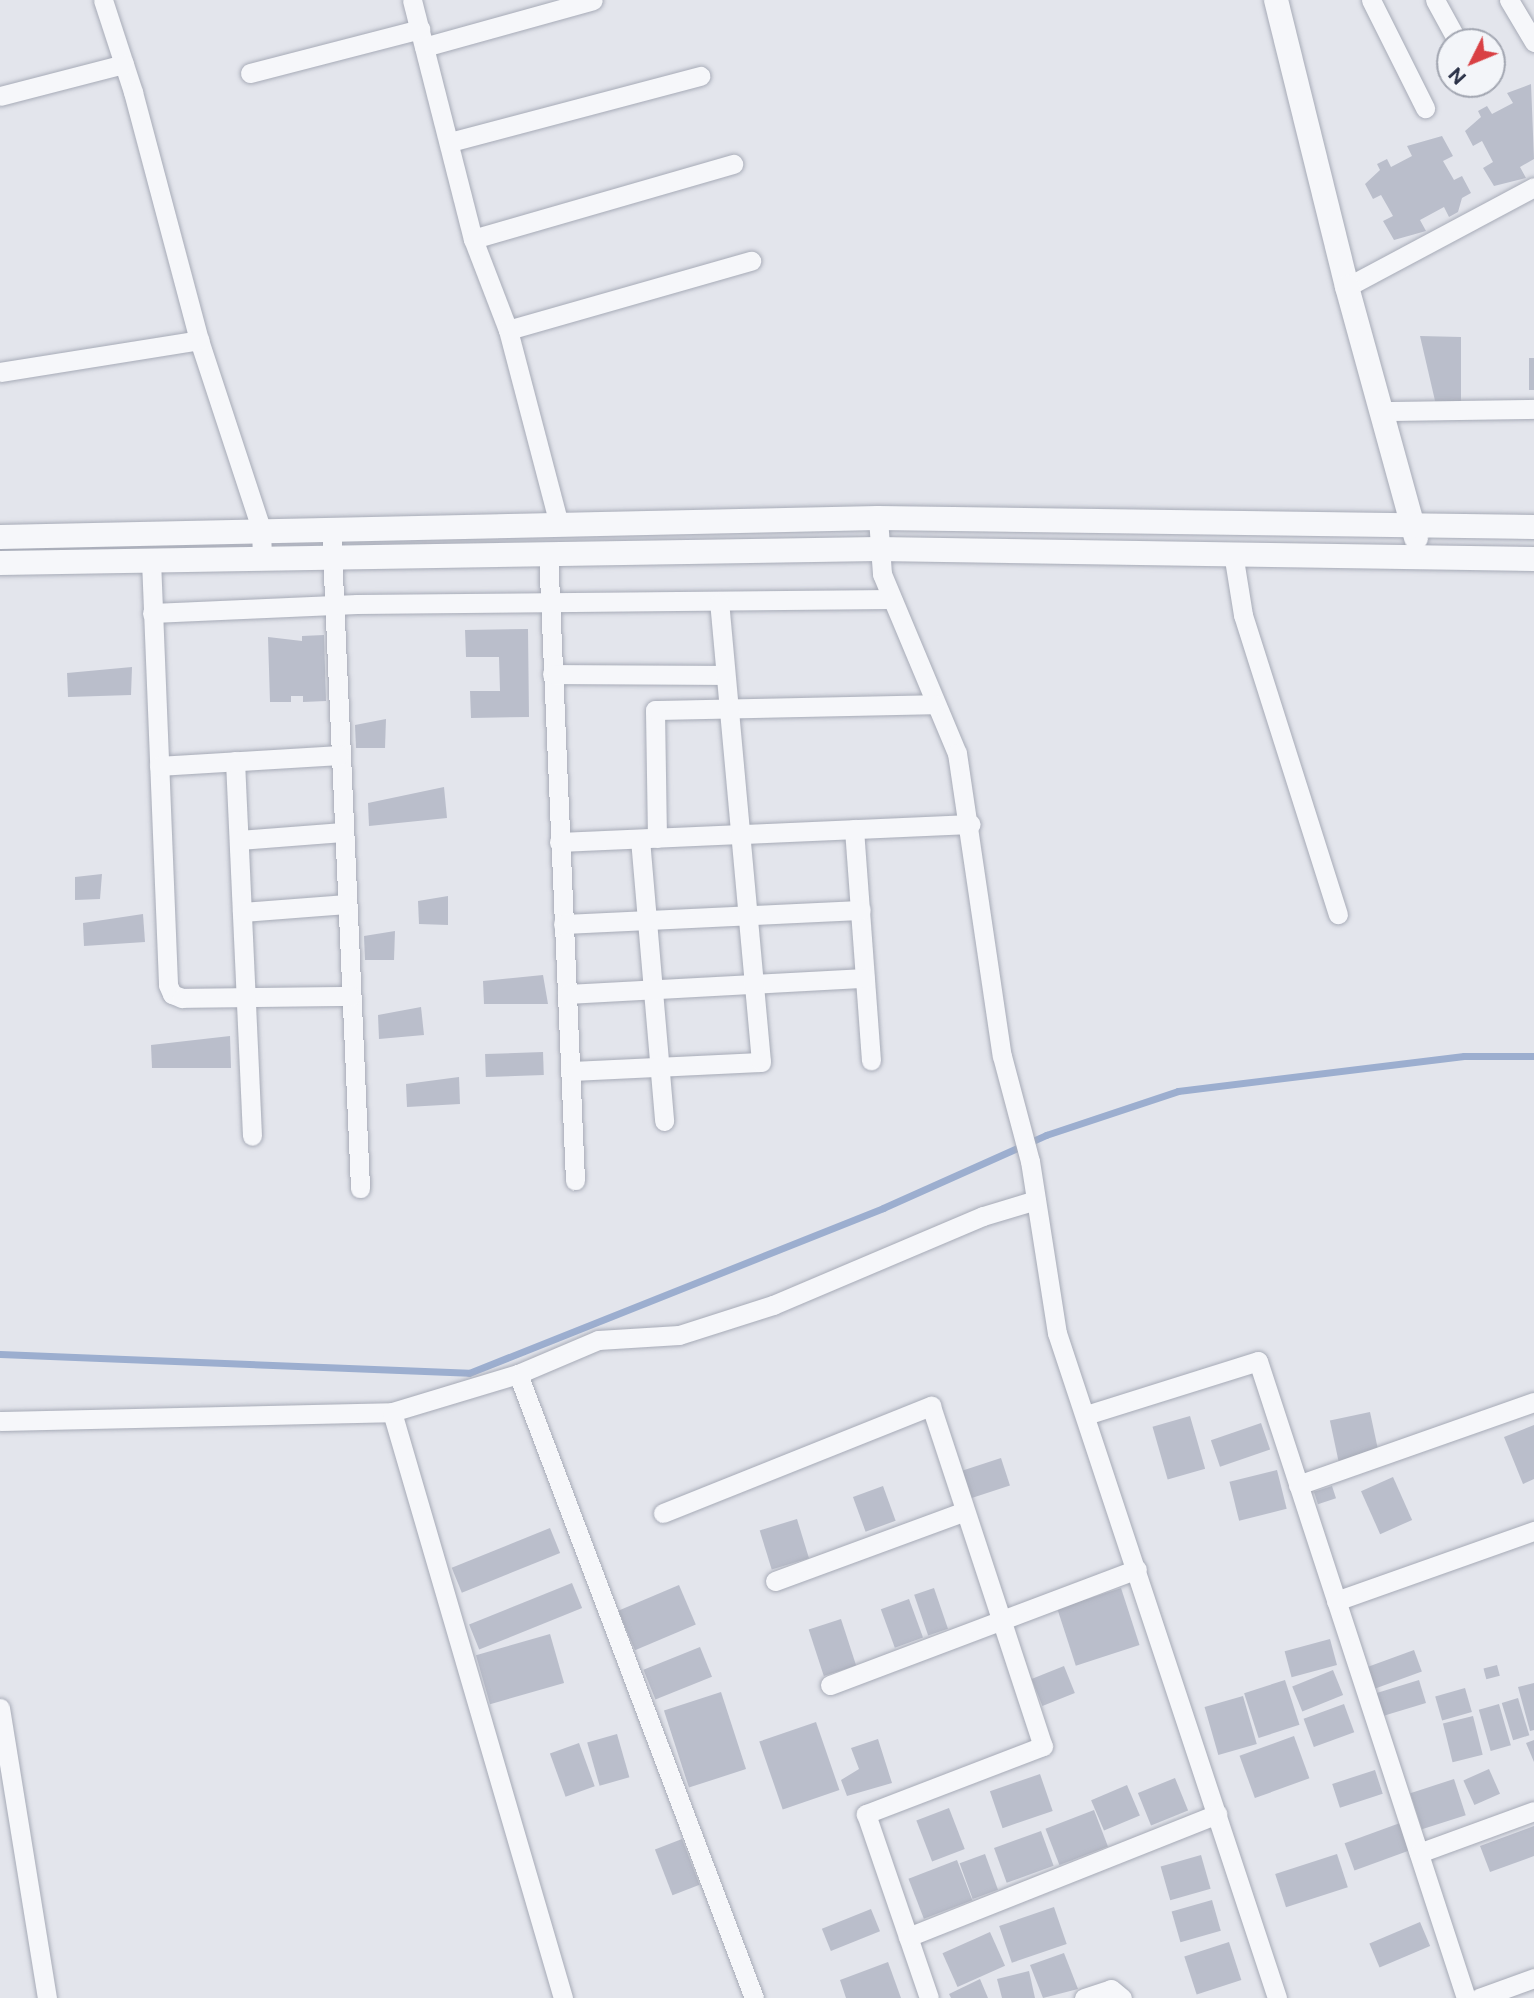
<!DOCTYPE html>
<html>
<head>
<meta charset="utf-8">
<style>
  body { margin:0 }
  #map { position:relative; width:1534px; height:1998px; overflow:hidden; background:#e3e5ec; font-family:"Public Sans",sans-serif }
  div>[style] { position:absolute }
  .stream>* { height:7px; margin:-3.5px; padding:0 3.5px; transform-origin:3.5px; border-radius:3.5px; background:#9caecf }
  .building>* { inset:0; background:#babecb; transform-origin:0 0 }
  .roads { filter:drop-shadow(0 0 2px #a7abb7) drop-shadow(0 0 2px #a7abb7) }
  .minor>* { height:19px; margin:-9.5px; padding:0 9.5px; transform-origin:9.5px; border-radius:9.5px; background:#f6f7fa }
  .tertiary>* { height:24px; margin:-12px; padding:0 12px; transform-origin:12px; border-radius:12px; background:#f6f7fa }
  span { translate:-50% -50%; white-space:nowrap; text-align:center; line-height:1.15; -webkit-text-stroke:5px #f3f5f9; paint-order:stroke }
  .north { position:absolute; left:1436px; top:28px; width:70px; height:70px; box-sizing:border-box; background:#f3f5f9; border:2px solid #a2a6b1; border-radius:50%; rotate:227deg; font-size:19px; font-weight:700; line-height:28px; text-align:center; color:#293046 }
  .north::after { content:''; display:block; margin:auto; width:24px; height:32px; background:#d94044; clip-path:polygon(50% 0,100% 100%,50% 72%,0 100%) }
</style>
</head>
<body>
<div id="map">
  <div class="stream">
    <div style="left:0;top:1354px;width:469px;rotate:2.3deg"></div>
    <div style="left:469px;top:1373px;width:446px;rotate:-21.7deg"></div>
    <div style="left:883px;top:1208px;width:179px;rotate:-24.1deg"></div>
    <div style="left:1046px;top:1135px;width:139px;rotate:-18.4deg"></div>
    <div style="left:1178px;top:1091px;width:288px;rotate:-7deg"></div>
    <div style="left:1464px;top:1056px;width:70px"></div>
  </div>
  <div class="building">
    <div style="clip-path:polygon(1531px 84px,1534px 159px,1520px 167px,1526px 178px,1494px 186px,1483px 168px,1493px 162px,1482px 141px,1473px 146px,1465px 131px,1481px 117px,1478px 111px,1487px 106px,1492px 114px,1513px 103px,1507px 93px)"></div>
    <div style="clip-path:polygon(1442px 136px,1453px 156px,1443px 161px,1454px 180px,1462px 176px,1471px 193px,1462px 198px,1458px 212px,1449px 217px,1444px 207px,1420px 220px,1426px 231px,1394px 240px,1383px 221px,1393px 216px,1381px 195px,1373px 199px,1365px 184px,1380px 170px,1377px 164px,1387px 159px,1391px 167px,1412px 156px,1407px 146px)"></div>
    <div style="clip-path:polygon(1420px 336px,1461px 337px,1461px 403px,1436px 405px)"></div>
    <div style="left:1529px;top:358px;width:5px;height:32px"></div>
    <div style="clip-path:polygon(528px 629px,529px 717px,471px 718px,470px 691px,500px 691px,499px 657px,466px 657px,465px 630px)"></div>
    <div style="clip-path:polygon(324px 635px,326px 701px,303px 702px,303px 696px,291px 696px,291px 702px,270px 702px,268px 637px,302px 641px,302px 636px)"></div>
    <div style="clip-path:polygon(132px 667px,131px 695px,68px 697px,67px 673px)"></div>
    <div style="clip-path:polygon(386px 719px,385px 748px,356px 748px,355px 725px)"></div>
    <div style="clip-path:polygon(444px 787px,447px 818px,369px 826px,368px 803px)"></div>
    <div style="clip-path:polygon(102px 874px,100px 899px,75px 900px,75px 877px)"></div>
    <div style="clip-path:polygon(448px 896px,448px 925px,419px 924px,418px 901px)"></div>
    <div style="clip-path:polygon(143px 914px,145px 942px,84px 946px,83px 923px)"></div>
    <div style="clip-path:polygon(395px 931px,394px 960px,365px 960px,364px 936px)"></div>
    <div style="clip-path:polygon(543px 975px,548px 1004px,484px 1004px,483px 981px)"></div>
    <div style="clip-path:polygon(421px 1007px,424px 1035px,379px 1039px,378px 1015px)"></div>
    <div style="clip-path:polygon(230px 1036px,231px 1068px,152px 1068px,151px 1045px)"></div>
    <div style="left:543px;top:1052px;width:23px;height:58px;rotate:88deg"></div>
    <div style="clip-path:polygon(459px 1077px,460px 1104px,407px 1107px,406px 1084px)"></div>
    <div style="left:1370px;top:1412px;width:45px;height:41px;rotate:78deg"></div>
    <div style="left:1190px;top:1416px;width:55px;height:39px;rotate:74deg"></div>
    <div style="left:1261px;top:1423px;width:28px;height:53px;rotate:71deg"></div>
    <div style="clip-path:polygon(1534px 1425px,1534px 1479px,1523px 1484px,1504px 1437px)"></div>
    <div style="left:1001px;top:1458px;width:29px;height:41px;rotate:72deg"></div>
    <div style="left:1277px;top:1470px;width:40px;height:49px;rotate:76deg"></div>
    <div style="left:1393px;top:1477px;width:47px;height:35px;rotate:66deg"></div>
    <div style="left:883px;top:1486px;width:37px;height:32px;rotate:70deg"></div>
    <div style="left:1332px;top:1486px;width:13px;height:19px;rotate:72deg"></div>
    <div style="left:797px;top:1519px;width:41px;height:39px;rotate:73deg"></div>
    <div style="left:550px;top:1528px;width:27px;height:106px;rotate:68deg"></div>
    <div style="left:572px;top:1583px;width:27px;height:111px;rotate:68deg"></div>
    <div style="left:679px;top:1585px;width:43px;height:66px;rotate:67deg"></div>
    <div style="left:934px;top:1588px;width:43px;height:21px;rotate:71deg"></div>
    <div style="left:1121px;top:1588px;width:60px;height:67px;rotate:72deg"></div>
    <div style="left:909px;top:1599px;width:41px;height:30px;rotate:70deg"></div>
    <div style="left:841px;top:1619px;width:49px;height:34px;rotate:72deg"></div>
    <div style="left:550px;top:1634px;width:51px;height:77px;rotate:74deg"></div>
    <div style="left:1330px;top:1639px;width:27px;height:47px;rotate:75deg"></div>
    <div style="left:700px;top:1647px;width:32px;height:61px;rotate:68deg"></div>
    <div style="left:1414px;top:1650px;width:23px;height:51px;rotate:70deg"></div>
    <div style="left:1497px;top:1665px;width:11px;height:14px;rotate:75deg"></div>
    <div style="left:1064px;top:1666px;width:29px;height:35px;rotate:68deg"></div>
    <div style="left:1333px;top:1670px;width:27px;height:44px;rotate:68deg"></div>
    <div style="left:1285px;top:1680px;width:47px;height:43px;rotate:72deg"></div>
    <div style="left:1419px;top:1680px;width:24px;height:45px;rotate:73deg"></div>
    <div style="clip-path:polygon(1534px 1683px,1534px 1730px,1530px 1731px,1518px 1687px)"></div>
    <div style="left:1465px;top:1688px;width:25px;height:31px;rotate:74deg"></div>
    <div style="left:721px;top:1692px;width:81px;height:60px;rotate:72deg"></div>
    <div style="left:1243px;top:1696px;width:50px;height:40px;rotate:74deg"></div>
    <div style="left:1518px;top:1698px;width:39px;height:17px;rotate:73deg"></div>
    <div style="left:1344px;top:1704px;width:30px;height:43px;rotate:70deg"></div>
    <div style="left:1499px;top:1704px;width:43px;height:21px;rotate:74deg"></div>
    <div style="left:1473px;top:1716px;width:40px;height:31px;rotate:76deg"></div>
    <div style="left:816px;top:1722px;width:72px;height:60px;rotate:71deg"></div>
    <div style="left:617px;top:1734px;width:45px;height:31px;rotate:74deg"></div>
    <div style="left:1294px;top:1736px;width:45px;height:58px;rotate:70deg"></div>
    <div style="clip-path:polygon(878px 1739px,892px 1783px,847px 1796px,841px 1780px,859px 1769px,851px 1748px)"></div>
    <div style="clip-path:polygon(1534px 1740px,1534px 1762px,1526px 1743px)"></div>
    <div style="left:579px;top:1743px;width:46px;height:31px;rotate:70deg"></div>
    <div style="left:1489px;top:1769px;width:27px;height:28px;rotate:66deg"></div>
    <div style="left:1375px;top:1770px;width:25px;height:45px;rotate:72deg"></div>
    <div style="left:1040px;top:1774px;width:39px;height:53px;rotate:71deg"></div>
    <div style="left:1175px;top:1778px;width:35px;height:40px;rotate:68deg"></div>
    <div style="left:1454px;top:1779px;width:38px;height:46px;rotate:72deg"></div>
    <div style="left:1127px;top:1785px;width:33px;height:39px;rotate:67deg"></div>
    <div style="left:949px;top:1808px;width:44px;height:35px;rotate:69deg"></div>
    <div style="left:1094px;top:1810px;width:39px;height:52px;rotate:69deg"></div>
    <div style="left:1400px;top:1823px;width:29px;height:59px;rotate:70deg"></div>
    <div style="clip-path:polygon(1534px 1826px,1534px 1856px,1490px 1872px,1480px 1846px)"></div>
    <div style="left:1041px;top:1831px;width:37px;height:50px;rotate:70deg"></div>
    <div style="left:682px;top:1839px;width:49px;height:29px;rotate:69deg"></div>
    <div style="left:985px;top:1854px;width:38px;height:27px;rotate:70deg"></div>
    <div style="left:1337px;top:1854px;width:35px;height:65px;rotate:72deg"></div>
    <div style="left:1201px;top:1855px;width:35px;height:42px;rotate:74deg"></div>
    <div style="left:957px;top:1860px;width:43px;height:52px;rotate:69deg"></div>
    <div style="left:1212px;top:1900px;width:32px;height:42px;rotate:74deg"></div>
    <div style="left:1054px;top:1907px;width:39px;height:58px;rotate:71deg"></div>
    <div style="left:871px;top:1909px;width:24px;height:53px;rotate:68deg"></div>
    <div style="left:1420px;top:1922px;width:26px;height:55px;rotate:67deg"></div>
    <div style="left:990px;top:1932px;width:37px;height:52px;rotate:66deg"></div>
    <div style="left:1229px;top:1942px;width:40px;height:47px;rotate:72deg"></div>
    <div style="clip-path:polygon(1064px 1953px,1078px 1989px,1043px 1998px,1030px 1965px)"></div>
    <div style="clip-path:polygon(888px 1962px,901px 1998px,846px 1998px,840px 1980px)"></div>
    <div style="clip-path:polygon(1029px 1971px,1035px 1998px,1002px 1998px,997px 1979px)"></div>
    <div style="clip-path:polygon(980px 1979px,988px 1998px,951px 1998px,949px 1994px)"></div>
  </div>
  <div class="roads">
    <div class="minor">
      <div style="left:103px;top:0;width:97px;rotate:71.9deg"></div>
      <div style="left:133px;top:92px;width:257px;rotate:75.1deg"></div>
      <div style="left:199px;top:340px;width:199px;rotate:71.8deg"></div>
      <div style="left:261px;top:529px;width:28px;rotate:88deg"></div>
      <div style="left:412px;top:0;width:247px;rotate:75.7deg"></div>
      <div style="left:473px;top:239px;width:97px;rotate:69deg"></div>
      <div style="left:508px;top:330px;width:201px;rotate:75.3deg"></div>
      <div style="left:1371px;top:0;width:121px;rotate:63.4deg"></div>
      <div style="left:1435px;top:0;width:48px;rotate:61.3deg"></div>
      <div style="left:1509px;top:0;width:49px;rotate:59.2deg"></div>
      <div style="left:424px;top:47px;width:175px;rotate:-15.5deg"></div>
      <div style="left:250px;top:73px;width:176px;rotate:-14.5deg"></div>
      <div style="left:0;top:96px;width:128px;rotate:-14.5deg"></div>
      <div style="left:450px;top:142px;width:259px;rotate:-14.8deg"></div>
      <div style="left:473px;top:239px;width:271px;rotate:-16.1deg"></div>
      <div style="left:1347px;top:287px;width:212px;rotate:-28.1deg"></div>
      <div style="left:508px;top:330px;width:253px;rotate:-15.9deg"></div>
      <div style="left:0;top:372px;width:202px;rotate:-9.1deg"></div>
      <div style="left:1384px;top:411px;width:150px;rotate:-0.8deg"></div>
      <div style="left:878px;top:518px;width:56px;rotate:85.9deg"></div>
      <div style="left:882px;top:574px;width:194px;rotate:67.3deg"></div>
      <div style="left:957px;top:753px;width:306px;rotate:81.6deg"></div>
      <div style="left:1002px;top:1056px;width:109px;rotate:75.1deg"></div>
      <div style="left:1030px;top:1161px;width:174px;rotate:81.1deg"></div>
      <div style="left:1057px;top:1333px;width:700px;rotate:71.69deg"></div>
      <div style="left:331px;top:528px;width:661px;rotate:87.48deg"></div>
      <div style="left:548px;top:552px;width:629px;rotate:87.54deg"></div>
      <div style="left:1233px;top:553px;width:63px;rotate:80.8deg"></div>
      <div style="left:1243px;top:615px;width:314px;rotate:72.4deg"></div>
      <div style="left:151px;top:560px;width:425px;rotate:87.7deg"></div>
      <div style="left:168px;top:985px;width:10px;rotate:66deg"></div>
      <div style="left:172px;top:994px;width:11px;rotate:22deg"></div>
      <div style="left:182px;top:998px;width:169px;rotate:-0.7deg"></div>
      <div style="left:152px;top:613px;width:205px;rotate:-2.5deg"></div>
      <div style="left:357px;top:604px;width:534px;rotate:-0.54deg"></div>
      <div style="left:552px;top:674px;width:173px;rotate:0.3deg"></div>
      <div style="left:235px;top:761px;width:375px;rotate:87.4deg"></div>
      <div style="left:159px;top:766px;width:180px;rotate:-3.5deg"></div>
      <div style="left:854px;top:829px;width:232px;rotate:85.8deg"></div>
      <div style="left:657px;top:838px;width:128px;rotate:-90.9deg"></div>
      <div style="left:655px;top:710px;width:280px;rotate:-1.2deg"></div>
      <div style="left:640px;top:839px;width:283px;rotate:85.1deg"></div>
      <div style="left:239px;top:840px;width:104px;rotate:-4.4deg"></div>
      <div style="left:559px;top:842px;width:412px;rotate:-2.5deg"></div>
      <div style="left:242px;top:912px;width:105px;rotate:-4.4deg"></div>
      <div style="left:563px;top:924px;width:298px;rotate:-2.7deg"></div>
      <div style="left:567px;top:994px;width:298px;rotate:-3.1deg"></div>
      <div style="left:571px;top:1071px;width:190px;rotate:-2.7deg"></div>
      <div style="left:761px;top:1062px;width:461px;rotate:-95.2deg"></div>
      <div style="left:518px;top:1374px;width:667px;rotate:69.28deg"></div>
      <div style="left:1086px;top:1415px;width:180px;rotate:-17.4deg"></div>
      <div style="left:1258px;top:1361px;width:670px;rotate:71.92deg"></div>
      <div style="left:0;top:1421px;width:392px;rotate:-1.3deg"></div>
      <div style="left:1298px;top:1485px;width:250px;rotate:-19.4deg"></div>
      <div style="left:663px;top:1513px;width:289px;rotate:-21.8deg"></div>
      <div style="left:931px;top:1406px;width:358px;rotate:71.8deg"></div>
      <div style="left:1043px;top:1746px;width:190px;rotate:159deg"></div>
      <div style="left:866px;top:1814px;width:194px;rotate:71.1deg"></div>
      <div style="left:775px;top:1581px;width:202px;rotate:-20.2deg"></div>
      <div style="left:1336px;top:1601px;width:210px;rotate:-19.5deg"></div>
      <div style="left:830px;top:1685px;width:328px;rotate:-20.7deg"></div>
      <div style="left:0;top:1708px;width:294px;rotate:80.8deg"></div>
      <div style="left:1419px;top:1853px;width:122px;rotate:-20.1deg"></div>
      <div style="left:908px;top:1937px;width:333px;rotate:-21.7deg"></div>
      <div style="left:563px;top:1998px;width:610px;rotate:-106.27deg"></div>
      <div style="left:392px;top:1412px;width:132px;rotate:-16.8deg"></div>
      <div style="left:518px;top:1374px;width:87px;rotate:-23deg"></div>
      <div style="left:598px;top:1340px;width:81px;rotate:-3.5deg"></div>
      <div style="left:679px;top:1335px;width:99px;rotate:-17.7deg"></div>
      <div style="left:773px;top:1305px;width:228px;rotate:-23deg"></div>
      <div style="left:983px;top:1216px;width:55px;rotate:-16.8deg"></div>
      <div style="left:1084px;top:1998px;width:28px;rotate:-18deg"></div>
      <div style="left:1111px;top:1989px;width:14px;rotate:39deg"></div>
      <div style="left:1479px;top:1998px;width:59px;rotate:-20deg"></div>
    </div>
    <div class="tertiary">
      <div style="left:1276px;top:0;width:296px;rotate:76.1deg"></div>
      <div style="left:1347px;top:287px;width:260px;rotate:74.6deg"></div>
      <div style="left:0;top:537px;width:878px;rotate:-1.24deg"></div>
      <div style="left:878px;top:518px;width:656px;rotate:0.79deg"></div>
      <div style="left:0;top:563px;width:878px;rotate:-0.91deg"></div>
      <div style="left:878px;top:549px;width:656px;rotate:0.87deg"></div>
    </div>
  </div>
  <div class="north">N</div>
</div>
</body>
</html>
